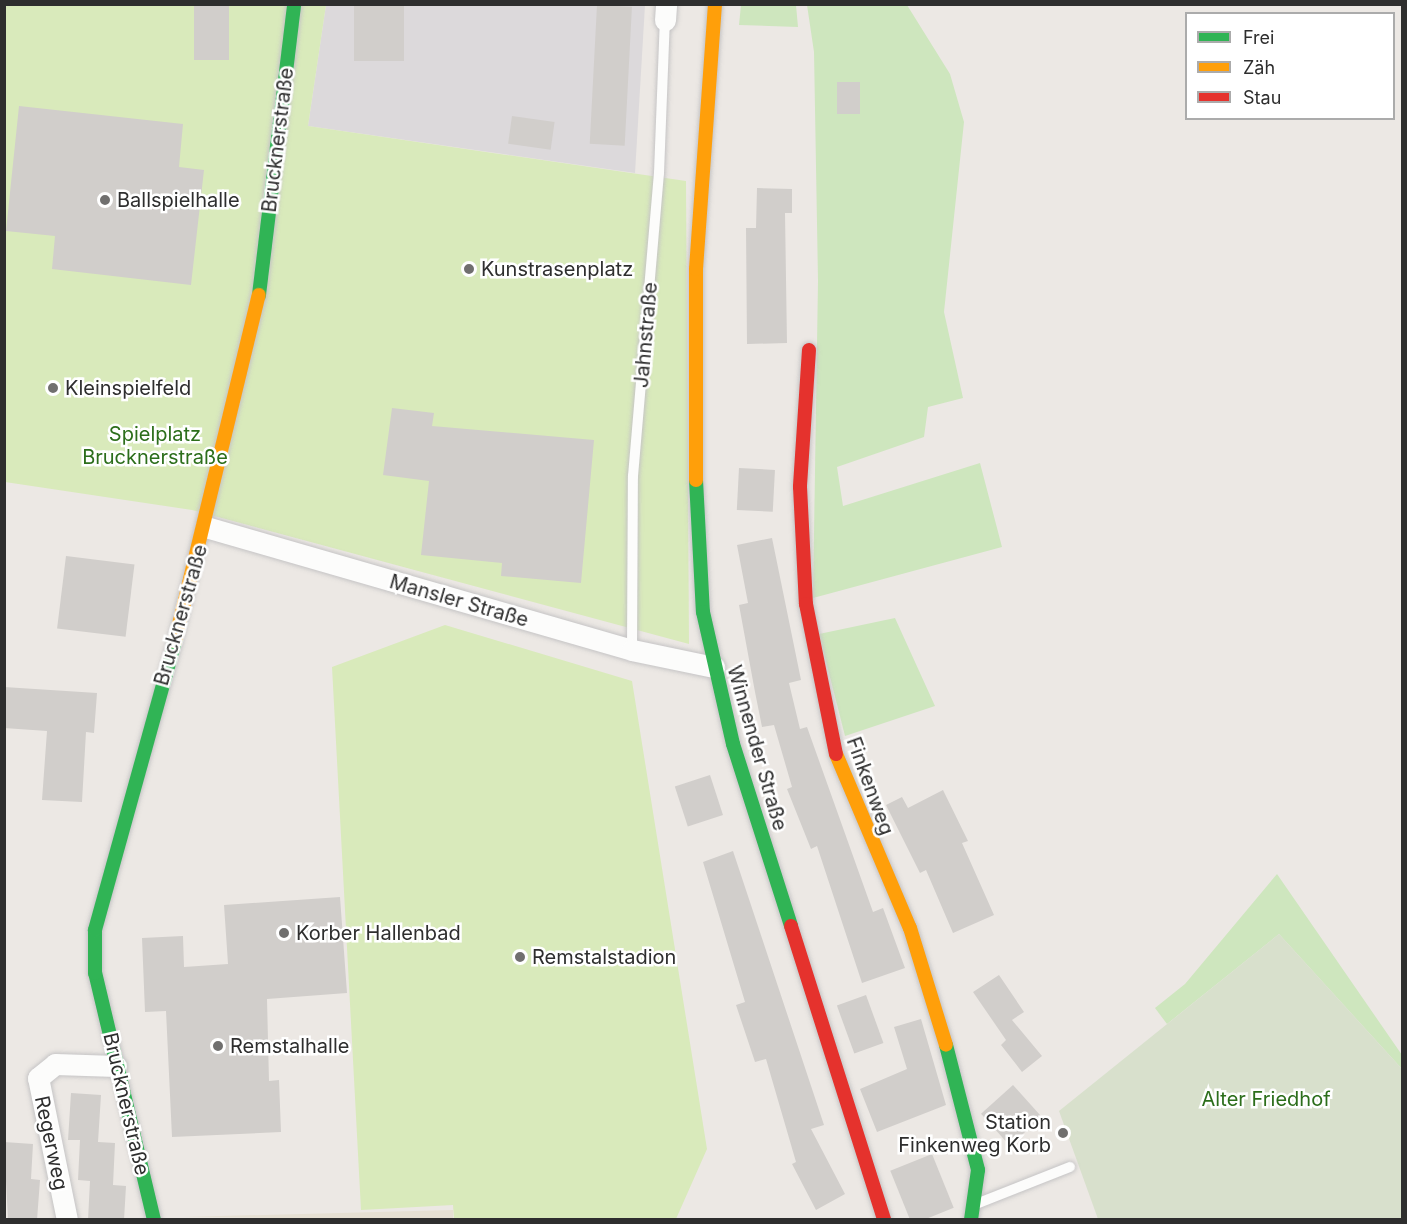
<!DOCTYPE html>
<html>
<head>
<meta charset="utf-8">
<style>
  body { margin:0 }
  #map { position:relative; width:1407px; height:1224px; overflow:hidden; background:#ece8e4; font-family:Inter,sans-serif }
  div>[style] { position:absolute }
  .industrial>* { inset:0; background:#dcd9db }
  .education>* { inset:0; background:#e6e0d3 }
  .green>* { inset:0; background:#cee6be }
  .cemetery>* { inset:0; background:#d8e0cc }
  .pitch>* { inset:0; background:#d9eabb }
  .building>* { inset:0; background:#d1cecb; transform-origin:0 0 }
  .roads { filter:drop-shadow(0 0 2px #c5c4c5) drop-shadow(0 0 2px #c5c4c5) }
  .lane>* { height:10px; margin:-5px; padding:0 5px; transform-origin:5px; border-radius:5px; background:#fcfcfb }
  .street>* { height:21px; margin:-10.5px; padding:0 10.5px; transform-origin:10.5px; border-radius:10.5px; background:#fcfcfb }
  .fast>* { height:14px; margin:-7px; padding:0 7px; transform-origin:7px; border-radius:7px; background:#30b455 }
  .slow>* { height:14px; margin:-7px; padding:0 7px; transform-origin:7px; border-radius:7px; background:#ff9f0a }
  .jam>* { height:14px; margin:-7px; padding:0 7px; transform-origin:7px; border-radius:7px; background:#e5322d }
  .dots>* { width:16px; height:16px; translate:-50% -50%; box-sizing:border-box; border:3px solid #fff; border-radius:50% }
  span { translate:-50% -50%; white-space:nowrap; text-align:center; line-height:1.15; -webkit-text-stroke:5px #fff; paint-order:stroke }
  .street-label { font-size:20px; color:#2e2e2e }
  .poi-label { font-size:20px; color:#2e2e2e }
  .left { translate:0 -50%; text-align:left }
  .right { translate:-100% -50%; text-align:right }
  .park-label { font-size:20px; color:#2c6e1b }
  .frame { position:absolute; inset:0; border:6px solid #2e2e2e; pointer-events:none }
  .legend { position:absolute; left:1185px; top:12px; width:210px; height:108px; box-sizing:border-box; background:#fff; border:2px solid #ababab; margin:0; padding:8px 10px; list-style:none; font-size:18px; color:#2e2e2e }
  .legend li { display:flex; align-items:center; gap:12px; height:30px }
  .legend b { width:30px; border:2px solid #ababab }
</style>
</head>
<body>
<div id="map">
  <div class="industrial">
    <div style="clip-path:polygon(326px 5px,645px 5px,635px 173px,308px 126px)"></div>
  </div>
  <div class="education">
    <div style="clip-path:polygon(453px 1210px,453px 1220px,183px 1217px)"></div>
  </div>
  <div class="green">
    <div style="clip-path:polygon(741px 5px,796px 5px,798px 27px,739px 25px)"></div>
    <div style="clip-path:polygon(807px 5px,907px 5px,950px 74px,964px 122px,944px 312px,963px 398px,928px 407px,924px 437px,837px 467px,843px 506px,980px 463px,1002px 547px,813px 598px,818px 281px,814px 52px)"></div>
    <div style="clip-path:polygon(895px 618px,935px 706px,845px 736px,819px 634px)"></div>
    <div style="clip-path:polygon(1277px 874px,1402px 1055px,1402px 1069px,1279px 934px,1167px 1024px,1155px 1008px,1185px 984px)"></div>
  </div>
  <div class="cemetery">
    <div style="clip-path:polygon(1279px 934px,1402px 1069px,1402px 1219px,1098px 1219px,1059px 1111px)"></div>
  </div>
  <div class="pitch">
    <div style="clip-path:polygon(4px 5px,326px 5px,308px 126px,686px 181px,689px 644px,192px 510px,5px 482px)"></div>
    <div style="clip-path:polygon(445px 625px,632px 681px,707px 1149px,676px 1219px,454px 1219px,453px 1205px,361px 1210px,332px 667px)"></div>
  </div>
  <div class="building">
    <div style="left:194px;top:4px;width:35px;height:56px"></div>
    <div style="left:354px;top:4px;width:50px;height:57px"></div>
    <div style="left:597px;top:5px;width:35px;height:139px;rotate:3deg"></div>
    <div style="left:837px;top:82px;width:23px;height:32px"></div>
    <div style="clip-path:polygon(19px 106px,183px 124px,179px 167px,204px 170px,191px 285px,52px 269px,55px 236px,6px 231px)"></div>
    <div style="left:512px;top:116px;width:43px;height:28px;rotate:8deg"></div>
    <div style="clip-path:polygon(757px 188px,792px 189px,792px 213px,785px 213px,787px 343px,747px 344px,746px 228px,756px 228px)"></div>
    <div style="clip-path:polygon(392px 408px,434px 413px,432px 426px,594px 440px,581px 583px,501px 576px,502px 563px,421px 555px,429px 481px,383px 475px)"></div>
    <div style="left:739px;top:468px;width:36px;height:42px;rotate:3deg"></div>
    <div style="clip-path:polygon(772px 538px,801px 680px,789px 683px,800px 729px,807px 727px,873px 912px,883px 908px,905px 968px,862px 983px,817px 846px,811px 849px,787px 789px,792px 787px,774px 725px,762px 727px,755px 692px,739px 605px,748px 603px,737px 545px)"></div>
    <div style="left:66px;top:556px;width:69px;height:73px;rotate:7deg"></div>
    <div style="clip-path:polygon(4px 687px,97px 693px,94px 733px,86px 732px,82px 802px,42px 800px,47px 731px,4px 728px)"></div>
    <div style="left:710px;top:775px;width:42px;height:37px;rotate:72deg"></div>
    <div style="clip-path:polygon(943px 790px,968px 841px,962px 843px,994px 915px,953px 933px,926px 870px,920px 873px,886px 805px,902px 797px,908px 808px)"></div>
    <div style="clip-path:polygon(733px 851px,824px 1125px,811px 1129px,845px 1194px,816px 1210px,792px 1164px,796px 1162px,766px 1059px,755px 1062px,736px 1005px,745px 1002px,703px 862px)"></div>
    <div style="clip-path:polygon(340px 897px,347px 993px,267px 999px,269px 1081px,279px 1080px,281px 1132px,172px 1137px,166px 1011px,145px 1012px,142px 938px,183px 936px,184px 967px,228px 964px,224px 905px)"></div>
    <div style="clip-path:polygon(999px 975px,1024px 1012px,1012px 1020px,1042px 1056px,1022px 1072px,1001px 1045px,1006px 1040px,973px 992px)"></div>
    <div style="left:866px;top:995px;width:51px;height:31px;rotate:70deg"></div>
    <div style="clip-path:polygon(921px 1019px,946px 1105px,877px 1132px,860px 1089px,907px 1069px,894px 1027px)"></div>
    <div style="left:1013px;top:1085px;width:43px;height:43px;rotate:48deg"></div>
    <div style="clip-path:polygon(71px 1093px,101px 1095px,98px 1142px,115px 1143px,113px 1185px,126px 1186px,124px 1220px,88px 1220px,90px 1181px,78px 1180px,80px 1140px,68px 1140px)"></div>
    <div style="clip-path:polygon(4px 1142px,33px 1144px,31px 1179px,40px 1180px,37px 1220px,8px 1220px)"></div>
    <div style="left:932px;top:1154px;width:58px;height:45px;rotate:68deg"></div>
  </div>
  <div class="roads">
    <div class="lane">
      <div style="left:632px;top:650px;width:174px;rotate:-89.7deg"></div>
      <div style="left:633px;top:476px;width:304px;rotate:-85.1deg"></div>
      <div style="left:659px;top:173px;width:153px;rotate:-87.8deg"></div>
      <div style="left:976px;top:1204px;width:101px;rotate:-21.5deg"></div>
    </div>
    <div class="street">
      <div style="left:665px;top:20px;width:16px;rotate:-86deg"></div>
      <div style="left:206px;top:527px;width:443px;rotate:16.1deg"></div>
      <div style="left:632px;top:650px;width:84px;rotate:11.7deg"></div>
      <div style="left:67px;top:1220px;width:145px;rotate:-101.5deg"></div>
      <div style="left:38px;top:1078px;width:22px;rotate:-39deg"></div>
      <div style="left:55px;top:1064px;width:61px;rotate:1.9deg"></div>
    </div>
    <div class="fast">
      <div style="left:259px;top:295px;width:293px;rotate:-83.1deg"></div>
      <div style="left:696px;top:480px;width:132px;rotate:87deg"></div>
      <div style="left:703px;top:612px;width:135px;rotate:77.2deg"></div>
      <div style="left:733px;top:744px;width:191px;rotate:72.3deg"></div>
      <div style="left:946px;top:1045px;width:129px;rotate:75.6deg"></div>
      <div style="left:978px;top:1170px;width:50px;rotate:98deg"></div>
      <div style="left:154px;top:1220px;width:254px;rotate:-103.4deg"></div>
      <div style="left:95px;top:973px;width:43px;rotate:-90deg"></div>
      <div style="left:95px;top:930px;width:300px;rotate:-74.5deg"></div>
    </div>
    <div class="slow">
      <div style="left:696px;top:480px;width:211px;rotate:-90deg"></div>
      <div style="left:696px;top:269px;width:266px;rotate:-85.9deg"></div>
      <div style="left:175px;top:641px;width:356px;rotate:-76.4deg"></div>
      <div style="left:836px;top:754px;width:189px;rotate:67deg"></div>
      <div style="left:910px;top:928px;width:122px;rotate:72.9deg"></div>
    </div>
    <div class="jam">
      <div style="left:809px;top:350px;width:137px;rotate:93.8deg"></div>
      <div style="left:800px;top:487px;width:117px;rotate:87.1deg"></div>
      <div style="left:806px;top:604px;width:153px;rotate:78.7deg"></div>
      <div style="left:791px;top:926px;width:308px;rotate:72.4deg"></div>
    </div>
  </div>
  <div class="dots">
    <div style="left:105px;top:200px;background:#706f6e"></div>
    <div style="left:469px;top:269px;background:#706f6e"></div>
    <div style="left:53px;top:388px;background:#706f6e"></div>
    <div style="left:284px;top:933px;background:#706f6e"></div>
    <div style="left:520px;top:957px;background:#706f6e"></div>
    <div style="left:218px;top:1046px;background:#706f6e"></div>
    <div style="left:1063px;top:1133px;background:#706f6e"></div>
  </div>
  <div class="street-label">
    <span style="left:278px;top:140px;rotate:-83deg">Brucknerstraße</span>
    <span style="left:646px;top:335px;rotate:-85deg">Jahnstraße</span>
    <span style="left:459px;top:601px;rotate:16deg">Mansler Straße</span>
    <span style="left:181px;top:615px;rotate:-74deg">Brucknerstraße</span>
    <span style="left:757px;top:748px;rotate:74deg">Winnender Straße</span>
    <span style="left:870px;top:786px;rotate:70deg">Finkenweg</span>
    <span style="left:126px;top:1104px;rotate:77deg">Brucknerstraße</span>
    <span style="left:51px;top:1143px;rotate:78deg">Regerweg</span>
  </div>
  <div class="poi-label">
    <span class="left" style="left:117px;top:200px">Ballspielhalle</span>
    <span class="left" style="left:481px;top:269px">Kunstrasenplatz</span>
    <span class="left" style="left:65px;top:388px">Kleinspielfeld</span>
    <span class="left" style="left:296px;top:933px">Korber Hallenbad</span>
    <span class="left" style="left:532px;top:957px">Remstalstadion</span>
    <span class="left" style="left:230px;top:1046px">Remstalhalle</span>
    <span class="right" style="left:1051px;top:1134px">Station<br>Finkenweg Korb</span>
  </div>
  <div class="park-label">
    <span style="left:155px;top:446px">Spielplatz<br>Brucknerstraße</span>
    <span style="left:1266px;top:1099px">Alter Friedhof</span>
  </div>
  <div class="frame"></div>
  <ul class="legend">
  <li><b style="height:8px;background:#30b455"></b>Frei</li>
  <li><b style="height:8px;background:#ff9f0a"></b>Zäh</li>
  <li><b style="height:8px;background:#e5322d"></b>Stau</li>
  </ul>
</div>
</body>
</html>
